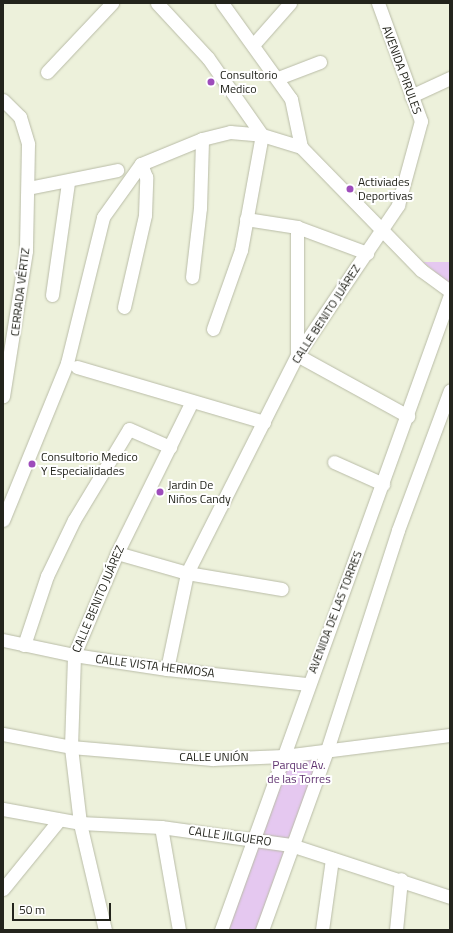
<!DOCTYPE html>
<html>
<head>
<meta charset="utf-8">
<style>
  body { margin:0 }
  #map { position:relative; width:453px; height:933px; overflow:hidden; background:#edf1db; font-family:"Titillium Web",sans-serif }
  div>[style] { position:absolute }
  .green>* { inset:0; background:#e5c8f0 }
  .roads { filter:drop-shadow(0 0 1px #b9bca7) drop-shadow(0 0 1px #b9bca7) }
  .minor>* { height:13px; margin:-6.5px; padding:0 6.5px; transform-origin:6.5px; border-radius:6.5px; background:#fff }
  .dots>* { width:11px; height:11px; translate:-50% -50%; box-sizing:border-box; border:2px solid #fff; border-radius:50% }
  span { translate:-50% -50%; white-space:nowrap; text-align:center; line-height:1.15; -webkit-text-stroke:4px #fff; paint-order:stroke }
  .street-label { font-size:12px; color:#23241c }
  .poi-label { font-size:12px; color:#23241c }
  .left { translate:0 -50%; text-align:left }
  .park-label { font-size:12px; color:#613471 }
  .frame { position:absolute; inset:0; border:4px solid #23241c; pointer-events:none }
  .scale { position:absolute; left:12px; top:903px; width:99px; height:18px; box-sizing:border-box; border:2px solid #23241c; border-top:0; padding-left:5px; font-size:12px; line-height:14px; white-space:nowrap; color:#23241c; -webkit-text-stroke:3px #fff; paint-order:stroke }
</style>
</head>
<body>
<div id="map">
  <div class="green">
    <div style="clip-path:polygon(423px 262px,450px 262px,450px 284px)"></div>
    <div style="clip-path:polygon(322px 752px,289px 839px,262px 835px,288px 757px)"></div>
    <div style="clip-path:polygon(259px 844px,286px 846px,256px 930px,227px 930px)"></div>
  </div>
  <div class="roads">
    <div class="minor">
      <div style="left:157px;top:3px;width:75px;rotate:47.2deg"></div>
      <div style="left:208px;top:58px;width:94px;rotate:55deg"></div>
      <div style="left:222px;top:3px;width:118px;rotate:54.3deg"></div>
      <div style="left:291px;top:99px;width:49px;rotate:78.2deg"></div>
      <div style="left:253px;top:45px;width:56px;rotate:-48.6deg"></div>
      <div style="left:47px;top:72px;width:95px;rotate:-46.7deg"></div>
      <div style="left:278px;top:78px;width:45px;rotate:-20.9deg"></div>
      <div style="left:411px;top:96px;width:43px;rotate:-24.8deg"></div>
      <div style="left:3px;top:100px;width:24px;rotate:45deg"></div>
      <div style="left:20px;top:117px;width:28px;rotate:73deg"></div>
      <div style="left:28px;top:144px;width:107px;rotate:91.1deg"></div>
      <div style="left:26px;top:251px;width:147px;rotate:99deg"></div>
      <div style="left:28px;top:188px;width:91px;rotate:-11.4deg"></div>
      <div style="left:246px;top:219px;width:52px;rotate:8.9deg"></div>
      <div style="left:297px;top:227px;width:75px;rotate:20.4deg"></div>
      <div style="left:297px;top:227px;width:128px;rotate:90deg"></div>
      <div style="left:297px;top:355px;width:127px;rotate:28.8deg"></div>
      <div style="left:192px;top:277px;width:69px;rotate:-83.4deg"></div>
      <div style="left:200px;top:208px;width:69px;rotate:-88.3deg"></div>
      <div style="left:52px;top:295px;width:113px;rotate:-81.9deg"></div>
      <div style="left:124px;top:307px;width:94px;rotate:-77.1deg"></div>
      <div style="left:145px;top:215px;width:38px;rotate:-88deg"></div>
      <div style="left:146px;top:177px;width:14px;rotate:-111deg"></div>
      <div style="left:213px;top:329px;width:84px;rotate:-70.5deg"></div>
      <div style="left:241px;top:250px;width:117px;rotate:-79.7deg"></div>
      <div style="left:77px;top:367px;width:195px;rotate:16.4deg"></div>
      <div style="left:334px;top:462px;width:54px;rotate:24.2deg"></div>
      <div style="left:3px;top:520px;width:170px;rotate:-67.8deg"></div>
      <div style="left:67px;top:363px;width:150px;rotate:-76.1deg"></div>
      <div style="left:103px;top:217px;width:65px;rotate:-54.4deg"></div>
      <div style="left:141px;top:164px;width:66px;rotate:-22.3deg"></div>
      <div style="left:202px;top:139px;width:29px;rotate:-14deg"></div>
      <div style="left:230px;top:132px;width:32px;rotate:5deg"></div>
      <div style="left:262px;top:135px;width:41px;rotate:17.1deg"></div>
      <div style="left:301px;top:147px;width:172px;rotate:45.7deg"></div>
      <div style="left:421px;top:270px;width:36px;rotate:36deg"></div>
      <div style="left:117px;top:553px;width:73px;rotate:15.9deg"></div>
      <div style="left:187px;top:573px;width:96px;rotate:9.6deg"></div>
      <div style="left:3px;top:640px;width:73px;rotate:11.9deg"></div>
      <div style="left:74px;top:655px;width:94px;rotate:8.6deg"></div>
      <div style="left:167px;top:669px;width:142px;rotate:6.1deg"></div>
      <div style="left:24px;top:645px;width:73px;rotate:-71.6deg"></div>
      <div style="left:47px;top:576px;width:62px;rotate:-64.3deg"></div>
      <div style="left:74px;top:520px;width:106px;rotate:-58.9deg"></div>
      <div style="left:129px;top:429px;width:45px;rotate:23.7deg"></div>
      <div style="left:167px;top:669px;width:98px;rotate:-78.2deg"></div>
      <div style="left:187px;top:573px;width:244px;rotate:-63.2deg"></div>
      <div style="left:297px;top:355px;width:181px;rotate:-56deg"></div>
      <div style="left:398px;top:205px;width:87px;rotate:-74.7deg"></div>
      <div style="left:421px;top:121px;width:126px;rotate:-110deg"></div>
      <div style="left:3px;top:734px;width:69px;rotate:10.8deg"></div>
      <div style="left:71px;top:747px;width:142px;rotate:4.9deg"></div>
      <div style="left:212px;top:759px;width:72px;rotate:-2.4deg"></div>
      <div style="left:284px;top:756px;width:167px;rotate:-7.2deg"></div>
      <div style="left:3px;top:809px;width:78px;rotate:10.3deg"></div>
      <div style="left:80px;top:823px;width:81px;rotate:2.8deg"></div>
      <div style="left:161px;top:827px;width:131px;rotate:7.9deg"></div>
      <div style="left:291px;top:845px;width:167px;rotate:18.1deg"></div>
      <div style="left:161px;top:827px;width:105px;rotate:80.1deg"></div>
      <div style="left:3px;top:889px;width:89px;rotate:-50.9deg"></div>
      <div style="left:105px;top:930px;width:110px;rotate:-103.2deg"></div>
      <div style="left:80px;top:823px;width:77px;rotate:-96.8deg"></div>
      <div style="left:71px;top:747px;width:92px;rotate:-88.1deg"></div>
      <div style="left:74px;top:655px;width:111px;rotate:-67.1deg"></div>
      <div style="left:117px;top:553px;width:169px;rotate:-63.7deg"></div>
      <div style="left:221px;top:930px;width:675px;rotate:-70.17deg"></div>
      <div style="left:262px;top:930px;width:191px;rotate:-70.1deg"></div>
      <div style="left:327px;top:750px;width:231px;rotate:-72.1deg"></div>
      <div style="left:398px;top:530px;width:149px;rotate:-69.6deg"></div>
      <div style="left:322px;top:930px;width:72px;rotate:-82deg"></div>
      <div style="left:396px;top:930px;width:51px;rotate:-84.4deg"></div>
    </div>
  </div>
  <div class="dots">
    <div style="left:211px;top:82px;background:#9e4cbb"></div>
    <div style="left:350px;top:189px;background:#9e4cbb"></div>
    <div style="left:32px;top:464px;background:#9e4cbb"></div>
    <div style="left:160px;top:492px;background:#9e4cbb"></div>
  </div>
  <div class="street-label">
    <span style="left:402px;top:70px;rotate:70deg">AVENIDA PIRULES</span>
    <span style="left:20px;top:292px;rotate:-83deg">CERRADA VÉRTIZ</span>
    <span style="left:326px;top:314px;rotate:-57deg">CALLE BENITO JUÁREZ</span>
    <span style="left:98px;top:599px;rotate:-67deg">CALLE BENITO JUÁREZ</span>
    <span style="left:335px;top:612px;rotate:-69deg">AVENIDA DE LAS TORRES</span>
    <span style="left:155px;top:666px;rotate:7deg">CALLE VISTA HERMOSA</span>
    <span style="left:214px;top:757px">CALLE UNIÓN</span>
    <span style="left:230px;top:836px;rotate:8deg">CALLE JILGUERO</span>
  </div>
  <div class="poi-label">
    <span class="left" style="left:220px;top:82px">Consultorio<br>Medico</span>
    <span class="left" style="left:358px;top:189px">Activiades<br>Deportivas</span>
    <span class="left" style="left:41px;top:464px">Consultorio Medico<br>Y Especialidades</span>
    <span class="left" style="left:168px;top:492px">Jardin De<br>Niños Candy</span>
  </div>
  <div class="park-label">
    <span style="left:299px;top:772px">Parque Av.<br>de las Torres</span>
  </div>
  <div class="frame"></div>
  <div class="scale">50 m</div>
</div>
</body>
</html>
